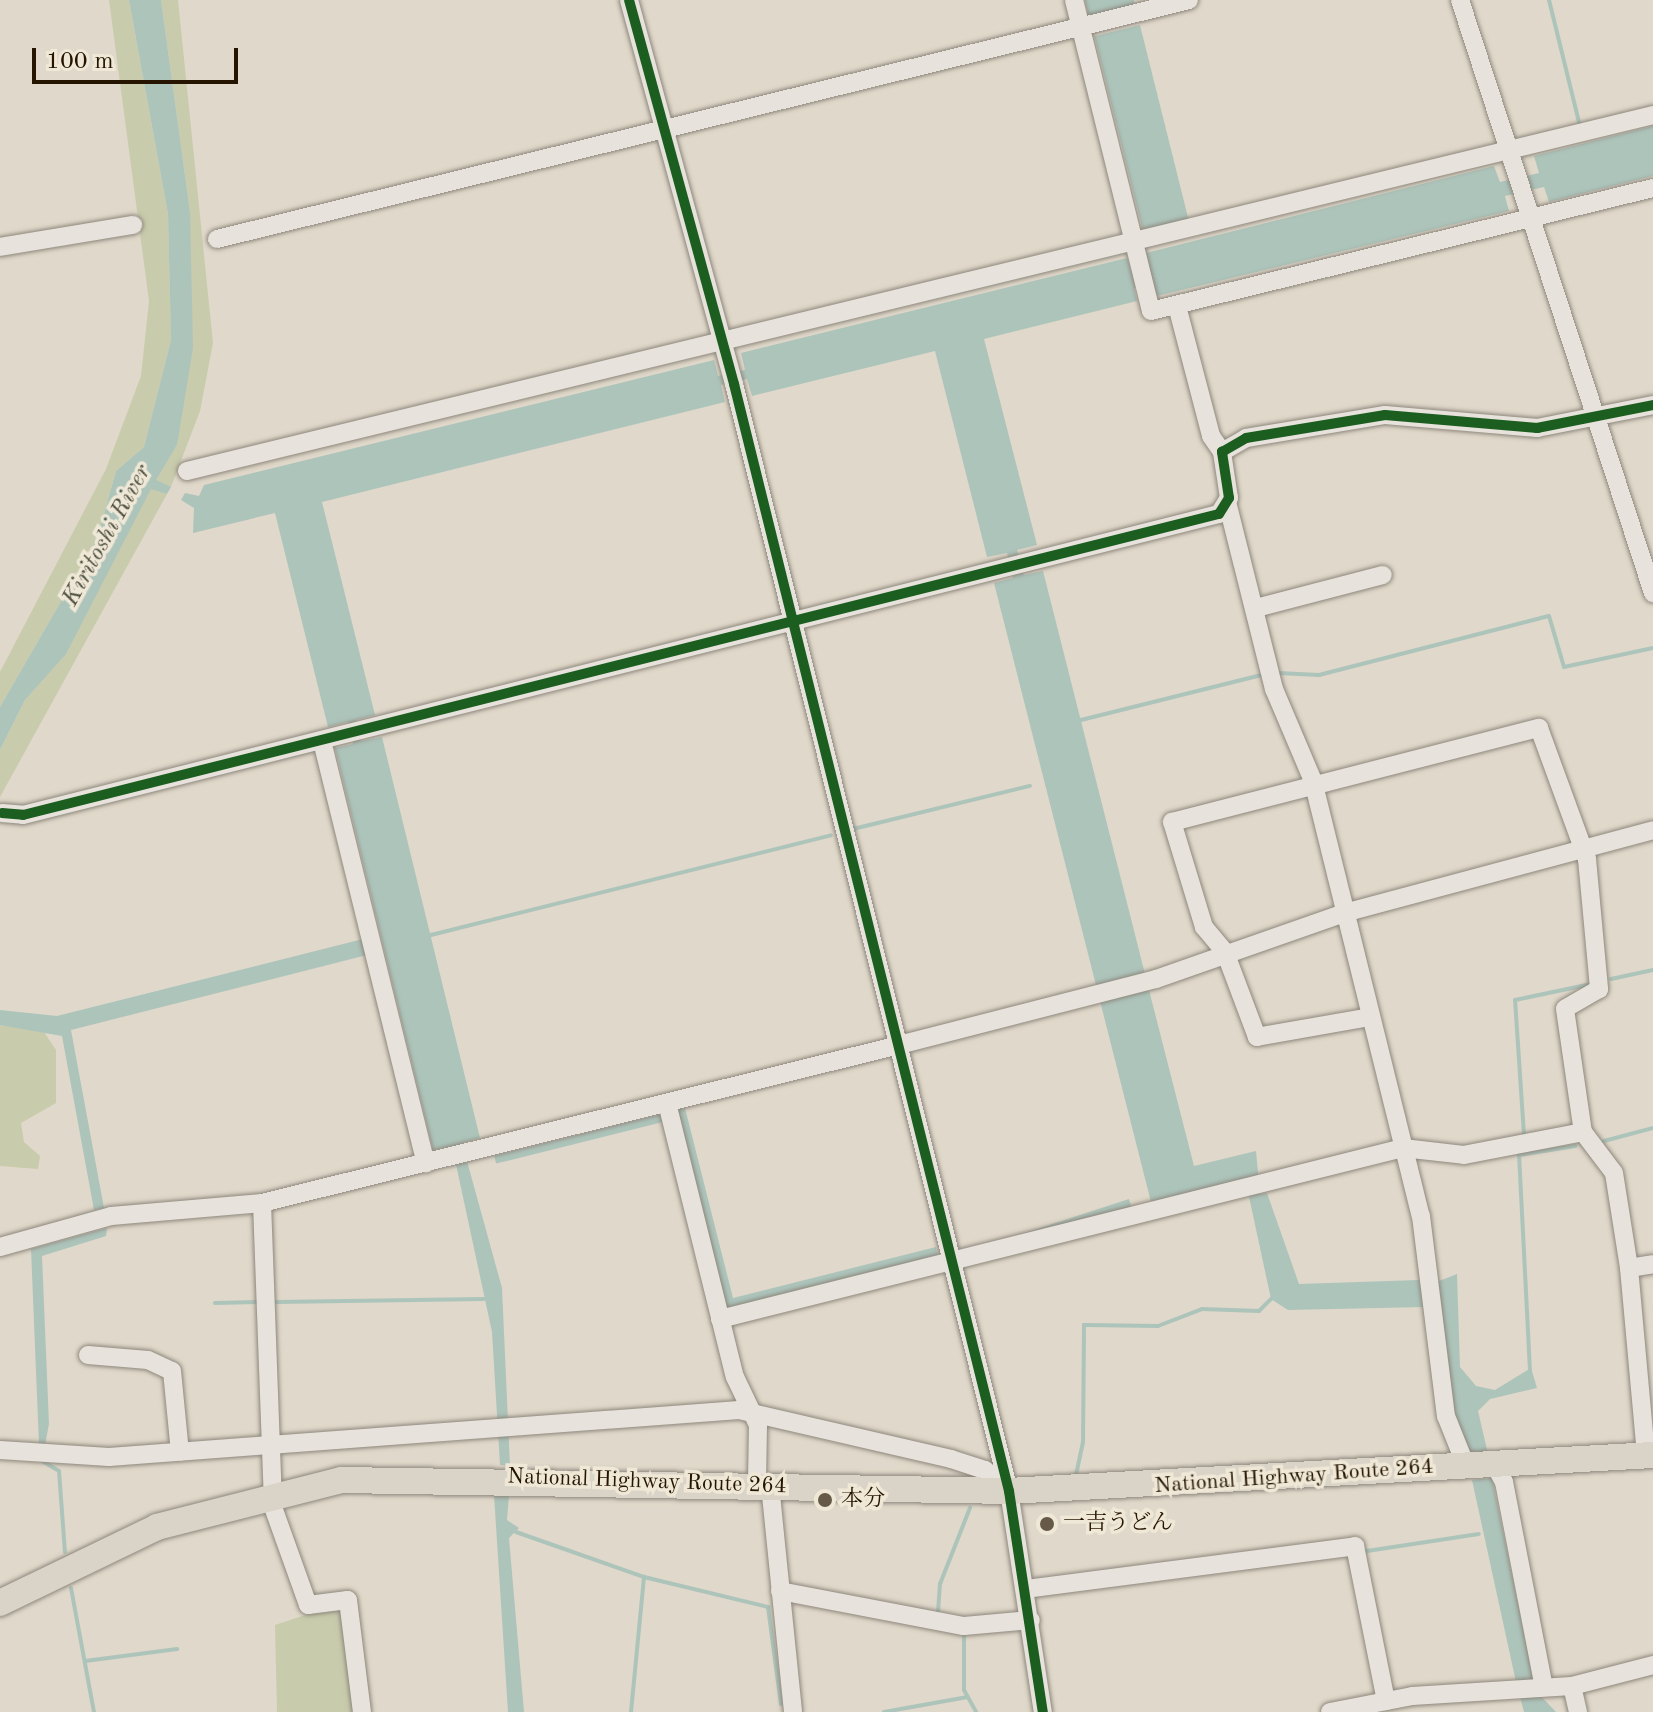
<!DOCTYPE html>
<html>
<head>
<meta charset="utf-8">
<style>
  body { margin:0 }
  #map { position:relative; width:1653px; height:1712px; overflow:hidden; background:#e0d8ca; font-family:"Old Standard TT","Noto Serif JP",serif }
  div>[style] { position:absolute }
  .green>* { inset:0; background:#c8cbac }
  .water>* { inset:0; background:#adc4bb; transform-origin:0 0 }
  .stream>* { height:4px; margin:-2px; padding:0 2px; transform-origin:2px; border-radius:2px; background:#adc4bb }
  .roads { filter:drop-shadow(0 0 2px #8d877c) drop-shadow(0 0 2px #8d877c) }
  .minor>* { height:18px; margin:-9px; padding:0 9px; transform-origin:9px; border-radius:9px; background:#e7e3dc }
  .highway>* { height:26px; margin:-13px; padding:0 13px; transform-origin:13px; border-radius:13px; background:#dad3c7 }
  .cycleway>* { height:10px; margin:-5px; padding:0 5px; transform-origin:5px; border-radius:5px; background:#1b5e20 }
  .dots>* { width:22px; height:22px; translate:-50% -50%; box-sizing:border-box; border:4px solid #f0e8d7; border-radius:50% }
  span { translate:-50% -50%; white-space:nowrap; text-align:center; line-height:1.15; -webkit-text-stroke:7px #f0e8d7; paint-order:stroke }
  .street-label { font-size:22px; color:#241400 }
  .poi-label { font-size:22px; color:#241400 }
  .left { translate:0 -50%; text-align:left }
  .water-label { font-size:24px; color:#4c4e3f; font-style:italic }
  .scale { position:absolute; left:32px; top:48px; width:206px; height:36px; box-sizing:border-box; border:4px solid #241400; border-top:0; padding-left:10px; font-size:24px; line-height:28px; white-space:nowrap; color:#241400; -webkit-text-stroke:6px #f0e8d7; paint-order:stroke }
</style>
</head>
<body>
<div id="map">
  <div class="green">
    <div style="clip-path:polygon(109px 0,129px 0,168px 214px,171px 340px,144px 447px,116px 471px,97px 539px,0 707px,0 672px,106px 469px,141px 376px,149px 301px)"></div>
    <div style="clip-path:polygon(161px 0,178px 0,213px 343px,200px 411px,171px 487px,155px 481px,177px 445px,190px 212px)"></div>
    <div style="clip-path:polygon(151px 488px,167px 494px,0 797px,0 750px,25px 700px,66px 653px)"></div>
    <div style="clip-path:polygon(0 1025px,42px 1029px,56px 1050px,56px 1103px,21px 1123px,24px 1142px,40px 1156px,38px 1169px,0 1166px)"></div>
    <div style="clip-path:polygon(342px 1603px,355px 1712px,277px 1712px,275px 1625px)"></div>
  </div>
  <div class="water">
    <div style="clip-path:polygon(129px 0,161px 0,190px 212px,193px 348px,177px 445px,156px 480px,171px 487px,167px 494px,151px 489px,66px 654px,25px 700px,0 750px,0 707px,97px 539px,116px 471px,144px 447px,171px 340px,168px 214px)"></div>
    <div style="clip-path:polygon(1085px 0,1134px 0,1135px 5px,1089px 17px)"></div>
    <div style="left:1140px;top:25px;width:201px;height:47px;rotate:76deg"></div>
    <div style="clip-path:polygon(1653px 126px,1653px 176px,1549px 202px,1544px 187px,1505px 196px,1509px 211px,1157px 296px,1153px 283px,1134px 288px,1137px 301px,984px 339px,1037px 545px,1017px 550px,1024px 575px,1043px 571px,1145px 974px,1130px 995px,1149px 990px,1194px 1166px,1256px 1151px,1260px 1194px,1267px 1193px,1299px 1284px,1419px 1280px,1421px 1288px,1457px 1274px,1460px 1367px,1476px 1386px,1495px 1390px,1531px 1368px,1537px 1388px,1490px 1399px,1478px 1411px,1488px 1454px,1469px 1455px,1453px 1416px,1440px 1294px,1422px 1296px,1423px 1307px,1288px 1310px,1271px 1299px,1245px 1178px,1151px 1202px,994px 583px,1013px 578px,1007px 553px,987px 557px,935px 351px,752px 396px,747px 379px,721px 385px,725px 402px,322px 502px,375px 715px,356px 720px,361px 741px,382px 737px,480px 1138px,462px 1143px,502px 1288px,510px 1466px,500px 1465px,492px 1332px,452px 1146px,433px 1150px,335px 748px,353px 744px,348px 722px,328px 727px,275px 513px,193px 533px,194px 508px,181px 500px,185px 493px,199px 496px,204px 485px,714px 360px,718px 376px,745px 370px,741px 353px,1127px 258px,1131px 271px,1149px 266px,1146px 253px,1494px 166px,1500px 182px,1539px 173px,1534px 156px)"></div>
    <div style="clip-path:polygon(363px 939px,367px 955px,71px 1030px,104px 1208px,94px 1210px,62px 1036px,0 1025px,0 1010px,57px 1016px)"></div>
    <div style="clip-path:polygon(685px 1108px,733px 1298px,936px 1247px,938px 1257px,726px 1310px,676px 1110px)"></div>
    <div style="left:662px;top:1114px;width:8px;height:173px;rotate:76deg"></div>
    <div style="left:1129px;top:1199px;width:9px;height:177px;rotate:72deg"></div>
    <div style="clip-path:polygon(107px 1228px,106px 1236px,42px 1256px,49px 1424px,45px 1445px,39px 1445px,31px 1249px)"></div>
    <div style="clip-path:polygon(1492px 1478px,1536px 1691px,1556px 1712px,1524px 1712px,1516px 1682px,1472px 1480px)"></div>
    <div style="clip-path:polygon(494px 1495px,509px 1495px,507px 1520px,519px 1528px,509px 1538px,524px 1712px,508px 1712px)"></div>
  </div>
  <div class="stream">
    <div style="left:1549px;top:0;width:130px;rotate:76.2deg"></div>
    <div style="left:1278px;top:673px;width:41px;rotate:2.8deg"></div>
    <div style="left:1319px;top:675px;width:237px;rotate:-14.4deg"></div>
    <div style="left:1549px;top:616px;width:53px;rotate:73.6deg"></div>
    <div style="left:1564px;top:667px;width:91px;rotate:-12.1deg"></div>
    <div style="left:1081px;top:720px;width:187px;rotate:-14deg"></div>
    <div style="left:853px;top:829px;width:182px;rotate:-13.7deg"></div>
    <div style="left:431px;top:935px;width:412px;rotate:-14deg"></div>
    <div style="left:1611px;top:979px;width:43px;rotate:-12.1deg"></div>
    <div style="left:1524px;top:1135px;width:135px;rotate:-93.8deg"></div>
    <div style="left:1515px;top:1000px;width:73px;rotate:-11.9deg"></div>
    <div style="left:1604px;top:1141px;width:51px;rotate:-14.9deg"></div>
    <div style="left:276px;top:1302px;width:208px;rotate:-0.8deg"></div>
    <div style="left:215px;top:1303px;width:44px;rotate:-1.3deg"></div>
    <div style="left:1530px;top:1371px;width:216px;rotate:-92.9deg"></div>
    <div style="left:1519px;top:1155px;width:57px;rotate:-9.1deg"></div>
    <div style="left:44px;top:1462px;width:17px;rotate:31deg"></div>
    <div style="left:59px;top:1471px;width:81px;rotate:85.8deg"></div>
    <div style="left:1076px;top:1475px;width:34px;rotate:-78deg"></div>
    <div style="left:1083px;top:1442px;width:117px;rotate:-89.5deg"></div>
    <div style="left:1084px;top:1325px;width:74px;rotate:0.8deg"></div>
    <div style="left:1158px;top:1326px;width:47px;rotate:-21.1deg"></div>
    <div style="left:1202px;top:1309px;width:57px;rotate:2deg"></div>
    <div style="left:1259px;top:1311px;width:17px;rotate:-45deg"></div>
    <div style="left:516px;top:1532px;width:136px;rotate:19.4deg"></div>
    <div style="left:644px;top:1577px;width:128px;rotate:13.6deg"></div>
    <div style="left:768px;top:1607px;width:98px;rotate:82.4deg"></div>
    <div style="left:1367px;top:1551px;width:113px;rotate:-8.6deg"></div>
    <div style="left:71px;top:1588px;width:126px;rotate:79.5deg"></div>
    <div style="left:938px;top:1612px;width:28px;rotate:-86deg"></div>
    <div style="left:940px;top:1584px;width:82px;rotate:-68.5deg"></div>
    <div style="left:964px;top:1633px;width:57px;rotate:90deg"></div>
    <div style="left:964px;top:1690px;width:25px;rotate:61deg"></div>
    <div style="left:85px;top:1661px;width:93px;rotate:-7.4deg"></div>
    <div style="left:631px;top:1712px;width:136px;rotate:-84.5deg"></div>
    <div style="left:884px;top:1712px;width:85px;rotate:-10.1deg"></div>
  </div>
  <div class="roads">
    <div class="minor">
      <div style="left:629px;top:0;width:398px;rotate:74.7deg"></div>
      <div style="left:734px;top:384px;width:1141px;rotate:76.05deg"></div>
      <div style="left:1009px;top:1491px;width:224px;rotate:81.3deg"></div>
      <div style="left:1074px;top:0;width:320px;rotate:76.1deg"></div>
      <div style="left:1151px;top:311px;width:517px;rotate:-13.77deg"></div>
      <div style="left:1460px;top:0;width:624px;rotate:71.97deg"></div>
      <div style="left:217px;top:239px;width:1001px;rotate:-13.81deg"></div>
      <div style="left:0;top:247px;width:135px;rotate:-9.4deg"></div>
      <div style="left:1177px;top:306px;width:134px;rotate:75.3deg"></div>
      <div style="left:1211px;top:436px;width:19px;rotate:55deg"></div>
      <div style="left:187px;top:471px;width:1509px;rotate:-13.65deg"></div>
      <div style="left:1228px;top:506px;width:189px;rotate:75.9deg"></div>
      <div style="left:1274px;top:689px;width:100px;rotate:67deg"></div>
      <div style="left:1313px;top:781px;width:448px;rotate:76.1deg"></div>
      <div style="left:1421px;top:1216px;width:202px;rotate:82.9deg"></div>
      <div style="left:1446px;top:1416px;width:54px;rotate:68.2deg"></div>
      <div style="left:1256px;top:608px;width:131px;rotate:-14.6deg"></div>
      <div style="left:322px;top:741px;width:435px;rotate:76.2deg"></div>
      <div style="left:2px;top:813px;width:21px;rotate:5deg"></div>
      <div style="left:23px;top:815px;width:1233px;rotate:-14.13deg"></div>
      <div style="left:1219px;top:514px;width:19px;rotate:-58deg"></div>
      <div style="left:1229px;top:498px;width:47px;rotate:-98.7deg"></div>
      <div style="left:1222px;top:452px;width:28px;rotate:-30deg"></div>
      <div style="left:1246px;top:438px;width:141px;rotate:-9.4deg"></div>
      <div style="left:1385px;top:415px;width:153px;rotate:4.9deg"></div>
      <div style="left:1537px;top:428px;width:118px;rotate:-11.2deg"></div>
      <div style="left:1370px;top:1017px;width:115px;rotate:170deg"></div>
      <div style="left:1257px;top:1037px;width:91px;rotate:-110.6deg"></div>
      <div style="left:1225px;top:952px;width:33px;rotate:-130deg"></div>
      <div style="left:1204px;top:927px;width:110px;rotate:-106.9deg"></div>
      <div style="left:1172px;top:822px;width:379px;rotate:-14.4deg"></div>
      <div style="left:1539px;top:728px;width:140px;rotate:69.9deg"></div>
      <div style="left:1587px;top:859px;width:131px;rotate:84.7deg"></div>
      <div style="left:1599px;top:989px;width:39px;rotate:150deg"></div>
      <div style="left:1565px;top:1009px;width:124px;rotate:81.7deg"></div>
      <div style="left:1583px;top:1132px;width:51px;rotate:52.9deg"></div>
      <div style="left:1614px;top:1173px;width:96px;rotate:81deg"></div>
      <div style="left:1629px;top:1268px;width:24px;rotate:-9deg"></div>
      <div style="left:667px;top:1103px;width:282px;rotate:76.1deg"></div>
      <div style="left:735px;top:1377px;width:53px;rotate:64.4deg"></div>
      <div style="left:758px;top:1425px;width:60px;rotate:91deg"></div>
      <div style="left:262px;top:1203px;width:304px;rotate:87.9deg"></div>
      <div style="left:273px;top:1507px;width:104px;rotate:70.3deg"></div>
      <div style="left:308px;top:1605px;width:40px;rotate:-7.1deg"></div>
      <div style="left:348px;top:1600px;width:113px;rotate:82.9deg"></div>
      <div style="left:0;top:1247px;width:115px;rotate:-15.6deg"></div>
      <div style="left:111px;top:1216px;width:152px;rotate:-4.9deg"></div>
      <div style="left:262px;top:1203px;width:652px;rotate:-13.93deg"></div>
      <div style="left:895px;top:1046px;width:269px;rotate:-14.4deg"></div>
      <div style="left:1156px;top:979px;width:199px;rotate:-19.3deg"></div>
      <div style="left:1344px;top:913px;width:320px;rotate:-15deg"></div>
      <div style="left:1629px;top:1268px;width:189px;rotate:84.8deg"></div>
      <div style="left:720px;top:1319px;width:704px;rotate:-14.06deg"></div>
      <div style="left:1403px;top:1148px;width:61px;rotate:6.5deg"></div>
      <div style="left:1464px;top:1155px;width:121px;rotate:-10.9deg"></div>
      <div style="left:88px;top:1355px;width:60px;rotate:4.8deg"></div>
      <div style="left:148px;top:1360px;width:26px;rotate:25deg"></div>
      <div style="left:172px;top:1371px;width:81px;rotate:84.4deg"></div>
      <div style="left:0;top:1450px;width:109px;rotate:3.7deg"></div>
      <div style="left:109px;top:1457px;width:632px;rotate:-4.27deg"></div>
      <div style="left:739px;top:1410px;width:218px;rotate:13deg"></div>
      <div style="left:951px;top:1459px;width:36px;rotate:18deg"></div>
      <div style="left:985px;top:1470px;width:32px;rotate:41deg"></div>
      <div style="left:1494px;top:1464px;width:21px;rotate:61deg"></div>
      <div style="left:1504px;top:1482px;width:205px;rotate:79deg"></div>
      <div style="left:770px;top:1485px;width:228px;rotate:84.2deg"></div>
      <div style="left:1026px;top:1589px;width:332px;rotate:-7.4deg"></div>
      <div style="left:1355px;top:1546px;width:158px;rotate:78.7deg"></div>
      <div style="left:780px;top:1591px;width:187px;rotate:10.8deg"></div>
      <div style="left:964px;top:1626px;width:67px;rotate:-5.1deg"></div>
      <div style="left:1572px;top:1686px;width:27px;rotate:77deg"></div>
      <div style="left:1330px;top:1712px;width:84px;rotate:-11deg"></div>
      <div style="left:1412px;top:1696px;width:160px;rotate:-3.6deg"></div>
      <div style="left:1572px;top:1686px;width:84px;rotate:-14.5deg"></div>
    </div>
    <div class="highway">
      <div style="left:0;top:1603px;width:174px;rotate:-25.8deg"></div>
      <div style="left:157px;top:1527px;width:190px;rotate:-14.3deg"></div>
      <div style="left:341px;top:1480px;width:668px;rotate:0.94deg"></div>
      <div style="left:1009px;top:1491px;width:645px;rotate:-3.2deg"></div>
    </div>
  </div>
  <div class="cycleway">
    <div style="left:629px;top:0;width:398px;rotate:74.7deg"></div>
    <div style="left:734px;top:384px;width:1141px;rotate:76.05deg"></div>
    <div style="left:1009px;top:1491px;width:224px;rotate:81.3deg"></div>
    <div style="left:2px;top:813px;width:21px;rotate:5deg"></div>
    <div style="left:23px;top:815px;width:1233px;rotate:-14.13deg"></div>
    <div style="left:1219px;top:514px;width:19px;rotate:-58deg"></div>
    <div style="left:1229px;top:498px;width:47px;rotate:-98.7deg"></div>
    <div style="left:1222px;top:452px;width:28px;rotate:-30deg"></div>
    <div style="left:1246px;top:438px;width:141px;rotate:-9.4deg"></div>
    <div style="left:1385px;top:415px;width:153px;rotate:4.9deg"></div>
    <div style="left:1537px;top:428px;width:118px;rotate:-11.2deg"></div>
  </div>
  <div class="dots">
    <div style="left:825px;top:1500px;background:#665947"></div>
    <div style="left:1047px;top:1524px;background:#665947"></div>
  </div>
  <div class="street-label">
    <span style="left:1294px;top:1477px;rotate:-4deg">National Highway Route 264</span>
    <span style="left:647px;top:1482px;rotate:2deg">National Highway Route 264</span>
  </div>
  <div class="poi-label">
    <span class="left" style="left:841px;top:1500px">本分</span>
    <span class="left" style="left:1063px;top:1524px">一吉うどん</span>
  </div>
  <div class="water-label">
    <span style="left:108px;top:536px;rotate:-61deg">Kiritoshi River</span>
  </div>
  <div class="scale">100 m</div>
</div>
</body>
</html>
